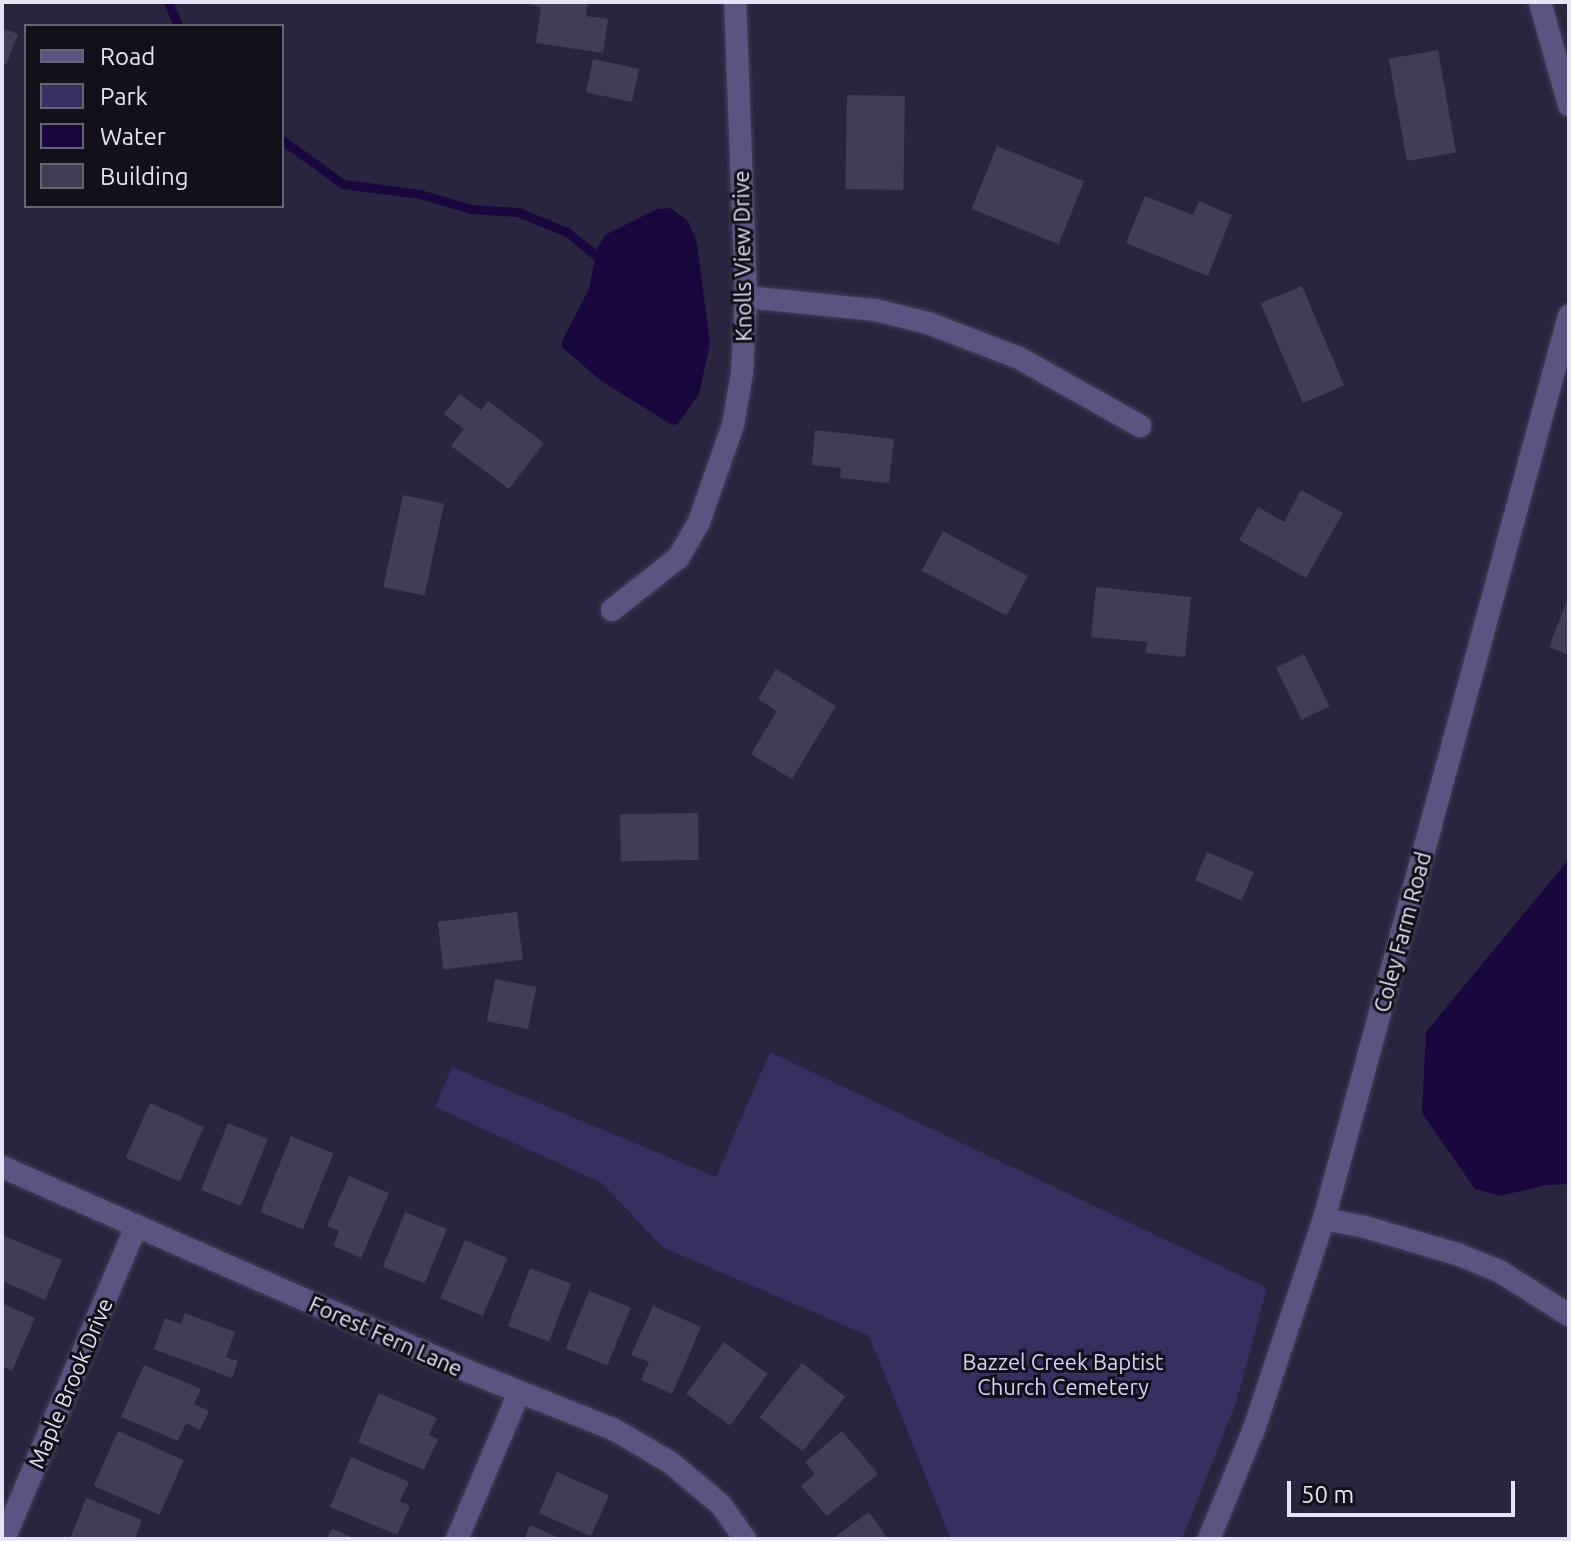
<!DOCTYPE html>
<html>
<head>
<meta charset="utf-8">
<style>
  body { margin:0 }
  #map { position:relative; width:1571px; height:1541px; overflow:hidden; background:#29253e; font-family:Ubuntu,sans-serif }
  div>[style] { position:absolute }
  .green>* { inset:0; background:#382e60 }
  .water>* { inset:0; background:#19073e }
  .stream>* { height:9px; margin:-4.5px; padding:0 4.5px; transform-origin:4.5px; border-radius:4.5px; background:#19073e }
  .building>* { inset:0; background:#413d57; transform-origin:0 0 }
  .roads { filter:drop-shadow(0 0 2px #434057) drop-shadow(0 0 2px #434057) }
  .minor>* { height:22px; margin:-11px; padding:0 11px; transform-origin:11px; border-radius:11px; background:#5b5480 }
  span { translate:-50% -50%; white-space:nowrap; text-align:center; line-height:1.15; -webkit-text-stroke:6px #12101b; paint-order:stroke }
  .street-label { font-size:22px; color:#e5e3f4 }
  .park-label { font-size:22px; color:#d6d2f7 }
  .frame { position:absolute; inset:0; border:4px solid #e5e3f4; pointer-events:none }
  .legend { position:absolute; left:24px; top:24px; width:260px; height:184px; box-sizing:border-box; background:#12101b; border:2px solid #666472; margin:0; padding:10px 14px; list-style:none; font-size:24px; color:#e5e3f4 }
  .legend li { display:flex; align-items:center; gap:16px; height:40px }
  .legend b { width:40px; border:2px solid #666472 }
  .scale { position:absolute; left:1287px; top:1481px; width:228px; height:36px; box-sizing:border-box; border:4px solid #e5e3f4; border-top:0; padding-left:10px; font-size:24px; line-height:28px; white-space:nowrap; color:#e5e3f4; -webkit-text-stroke:6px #12101b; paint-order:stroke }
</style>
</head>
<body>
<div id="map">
  <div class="green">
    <div style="clip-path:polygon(770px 1052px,1267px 1288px,1237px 1400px,1182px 1539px,951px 1539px,869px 1336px,662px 1247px,602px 1183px,435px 1107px,452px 1067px,716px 1177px)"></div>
  </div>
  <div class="water">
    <div style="clip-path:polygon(670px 208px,688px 221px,697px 243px,710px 344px,699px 394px,678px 424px,672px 425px,600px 380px,562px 347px,562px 341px,589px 289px,597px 248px,605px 235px,657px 209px)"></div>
    <div style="clip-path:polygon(1569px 859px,1569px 1184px,1546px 1185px,1500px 1196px,1475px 1189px,1422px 1113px,1426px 1032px)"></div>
  </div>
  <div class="stream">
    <div style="left:168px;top:2px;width:26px;rotate:67deg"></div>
    <div style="left:282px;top:140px;width:75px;rotate:35.8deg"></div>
    <div style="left:343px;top:184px;width:78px;rotate:7.4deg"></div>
    <div style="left:420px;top:194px;width:53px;rotate:16.4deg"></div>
    <div style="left:471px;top:209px;width:47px;rotate:3.7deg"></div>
    <div style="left:518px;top:212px;width:53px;rotate:22.2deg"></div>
    <div style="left:567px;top:232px;width:46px;rotate:38.9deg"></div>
  </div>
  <div class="building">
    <div style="clip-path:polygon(519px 2px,588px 2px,586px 16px,608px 19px,603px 53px,536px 43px,541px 7px)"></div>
    <div style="clip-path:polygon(2px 28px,18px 34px,6px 65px,2px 64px)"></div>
    <div style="left:1438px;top:50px;width:104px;height:50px;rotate:80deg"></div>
    <div style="left:593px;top:59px;width:47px;height:34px;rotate:12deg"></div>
    <div style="left:847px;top:95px;width:58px;height:94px;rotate:1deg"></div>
    <div style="left:997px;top:146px;width:94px;height:68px;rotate:22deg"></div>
    <div style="clip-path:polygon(1145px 196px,1193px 215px,1199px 201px,1232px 215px,1208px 276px,1126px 243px)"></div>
    <div style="left:1302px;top:286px;width:108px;height:45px;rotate:67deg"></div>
    <div style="clip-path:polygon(460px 394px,481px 410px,488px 401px,544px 443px,509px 489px,451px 446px,464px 429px,444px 414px)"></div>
    <div style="clip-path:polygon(815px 430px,894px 439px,889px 483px,840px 478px,841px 468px,812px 465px)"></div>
    <div style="clip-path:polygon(1301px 490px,1343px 513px,1306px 578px,1239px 540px,1258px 507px,1284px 522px)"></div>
    <div style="left:403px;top:495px;width:42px;height:94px;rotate:12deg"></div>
    <div style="left:943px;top:531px;width:96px;height:45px;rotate:28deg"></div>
    <div style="clip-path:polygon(1096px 587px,1191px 597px,1185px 657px,1146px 653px,1147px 642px,1091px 637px)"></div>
    <div style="clip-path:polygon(1569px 596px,1569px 655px,1549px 647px)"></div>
    <div style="left:1304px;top:654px;width:58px;height:31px;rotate:64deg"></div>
    <div style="clip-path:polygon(776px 669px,836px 706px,792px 779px,751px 754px,777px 711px,758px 699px)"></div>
    <div style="left:698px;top:813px;width:47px;height:78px;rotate:89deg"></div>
    <div style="left:1207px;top:852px;width:51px;height:31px;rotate:23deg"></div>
    <div style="left:517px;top:912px;width:48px;height:80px;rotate:83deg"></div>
    <div style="left:495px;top:979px;width:42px;height:43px;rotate:11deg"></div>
    <div style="left:150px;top:1103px;width:59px;height:60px;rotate:24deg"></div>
    <div style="left:228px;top:1123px;width:43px;height:72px;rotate:22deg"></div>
    <div style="left:291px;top:1136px;width:46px;height:82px;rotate:22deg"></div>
    <div style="clip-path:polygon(349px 1176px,389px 1193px,361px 1258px,333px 1246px,339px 1231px,327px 1226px)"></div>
    <div style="left:405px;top:1212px;width:45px;height:59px;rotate:22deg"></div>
    <div style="clip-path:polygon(2px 1235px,62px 1260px,45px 1300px,2px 1281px)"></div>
    <div style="left:465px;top:1240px;width:46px;height:63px;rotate:23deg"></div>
    <div style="left:530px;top:1268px;width:44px;height:62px;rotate:21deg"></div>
    <div style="left:589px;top:1291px;width:45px;height:62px;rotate:22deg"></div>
    <div style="clip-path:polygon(2px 1303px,35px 1318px,12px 1371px,2px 1366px)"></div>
    <div style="clip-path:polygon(653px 1306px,701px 1327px,672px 1394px,641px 1380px,649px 1362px,631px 1355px)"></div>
    <div style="clip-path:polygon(185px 1313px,235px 1332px,226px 1357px,238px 1361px,232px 1378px,154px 1349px,165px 1318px,181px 1324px)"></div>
    <div style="left:724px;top:1342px;width:54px;height:64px;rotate:36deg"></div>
    <div style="left:802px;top:1363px;width:55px;height:69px;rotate:38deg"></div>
    <div style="clip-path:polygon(144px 1365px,201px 1389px,194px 1404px,209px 1411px,200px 1430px,186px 1423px,178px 1441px,121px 1417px)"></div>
    <div style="clip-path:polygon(379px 1393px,437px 1418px,429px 1435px,438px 1439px,424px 1470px,358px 1442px)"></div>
    <div style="left:118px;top:1431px;width:72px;height:60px;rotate:24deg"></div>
    <div style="clip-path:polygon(842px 1431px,878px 1474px,827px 1516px,801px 1486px,815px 1474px,805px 1462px)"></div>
    <div style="clip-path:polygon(351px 1457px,409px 1482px,400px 1501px,410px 1506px,397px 1535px,330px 1507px)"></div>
    <div style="left:557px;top:1472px;width:57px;height:45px;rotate:24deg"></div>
    <div style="clip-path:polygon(86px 1498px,142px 1520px,135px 1539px,70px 1539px)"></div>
    <div style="clip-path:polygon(869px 1512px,888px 1539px,832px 1539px)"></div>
    <div style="clip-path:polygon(530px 1525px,562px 1539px,524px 1539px)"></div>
    <div style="clip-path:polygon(332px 1529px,356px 1539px,327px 1539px)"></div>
  </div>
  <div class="roads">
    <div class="minor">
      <div style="left:1540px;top:2px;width:107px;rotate:74.3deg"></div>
      <div style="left:746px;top:297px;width:130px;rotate:5.8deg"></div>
      <div style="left:875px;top:310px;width:55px;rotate:13.8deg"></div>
      <div style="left:928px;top:323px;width:97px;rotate:21deg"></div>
      <div style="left:1019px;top:358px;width:139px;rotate:29.3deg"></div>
      <div style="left:612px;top:610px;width:85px;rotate:-38.3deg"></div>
      <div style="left:679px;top:557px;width:40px;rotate:-60.3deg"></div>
      <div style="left:699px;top:522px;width:103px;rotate:-70.7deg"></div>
      <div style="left:733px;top:425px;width:53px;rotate:-80.2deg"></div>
      <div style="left:742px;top:373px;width:76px;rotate:-87deg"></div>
      <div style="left:746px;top:297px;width:295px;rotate:-92.1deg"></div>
      <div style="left:2px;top:1167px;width:506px;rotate:23.67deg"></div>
      <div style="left:465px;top:1370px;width:162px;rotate:21.8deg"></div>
      <div style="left:615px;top:1430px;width:65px;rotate:30.5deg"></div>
      <div style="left:671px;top:1463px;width:65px;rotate:40deg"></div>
      <div style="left:721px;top:1505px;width:42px;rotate:54.8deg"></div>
      <div style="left:1324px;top:1219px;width:42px;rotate:11deg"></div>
      <div style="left:1365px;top:1227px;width:96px;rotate:16.4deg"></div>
      <div style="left:1457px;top:1254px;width:45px;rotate:22deg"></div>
      <div style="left:1499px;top:1271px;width:83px;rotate:32.2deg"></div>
      <div style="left:4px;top:1539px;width:340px;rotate:-67.1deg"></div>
      <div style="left:457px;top:1539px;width:159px;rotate:-67deg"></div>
      <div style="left:1209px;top:1539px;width:119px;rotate:-67.8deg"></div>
      <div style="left:1254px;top:1429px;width:221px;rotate:-71.6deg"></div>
      <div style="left:1324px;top:1219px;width:936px;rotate:-74.82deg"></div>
    </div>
  </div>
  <div class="street-label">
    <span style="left:742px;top:256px;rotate:-91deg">Knolls View Drive</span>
    <span style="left:1402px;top:932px;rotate:-75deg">Coley Farm Road</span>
    <span style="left:386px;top:1336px;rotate:24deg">Forest Fern Lane</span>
    <span style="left:70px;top:1383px;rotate:-67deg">Maple Brook Drive</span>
  </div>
  <div class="park-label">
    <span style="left:1063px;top:1374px">Bazzel Creek Baptist<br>Church Cemetery</span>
  </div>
  <div class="frame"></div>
  <ul class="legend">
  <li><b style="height:10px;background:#5b5480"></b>Road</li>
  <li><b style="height:22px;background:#382e60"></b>Park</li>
  <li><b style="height:22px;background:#19073e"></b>Water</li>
  <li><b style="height:22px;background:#413d57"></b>Building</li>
  </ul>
  <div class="scale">50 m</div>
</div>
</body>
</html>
